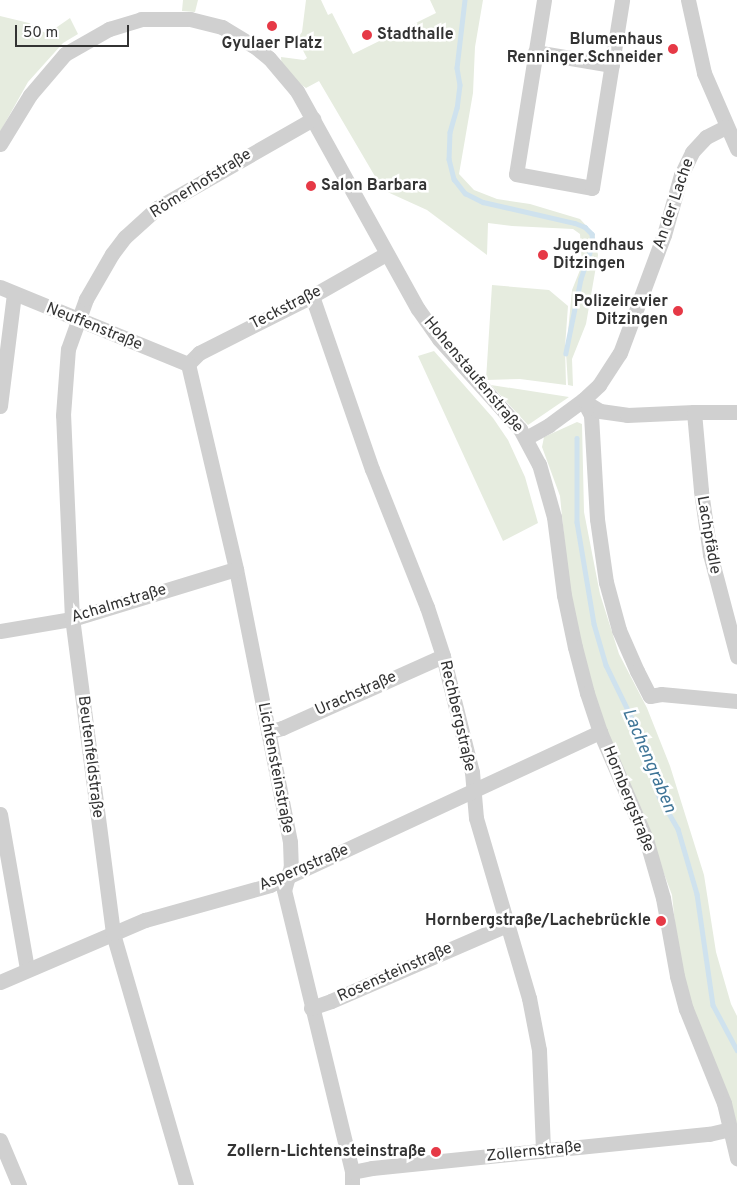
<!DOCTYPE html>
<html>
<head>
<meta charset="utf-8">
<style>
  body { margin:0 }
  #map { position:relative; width:737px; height:1185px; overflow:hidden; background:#fff; font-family:Overpass,sans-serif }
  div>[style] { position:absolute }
  .green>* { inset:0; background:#e6ecdf }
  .stream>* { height:4.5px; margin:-2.25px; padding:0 2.25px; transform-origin:2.25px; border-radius:2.25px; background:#cfe2ee }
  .street>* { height:15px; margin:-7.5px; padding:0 7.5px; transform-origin:7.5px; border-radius:7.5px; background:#d0d0d0 }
  .dots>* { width:14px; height:14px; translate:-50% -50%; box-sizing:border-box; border:2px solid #fff; border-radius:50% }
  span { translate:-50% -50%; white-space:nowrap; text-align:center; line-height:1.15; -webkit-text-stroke:5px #fff; paint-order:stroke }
  .poi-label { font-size:16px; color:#333; font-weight:700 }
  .left { translate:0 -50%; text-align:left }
  .right { translate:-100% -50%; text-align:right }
  .street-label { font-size:16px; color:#333 }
  .water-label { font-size:18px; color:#3f7597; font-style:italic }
  .scale { position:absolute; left:15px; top:25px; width:114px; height:22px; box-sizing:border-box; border:2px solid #333; border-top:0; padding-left:6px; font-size:15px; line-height:18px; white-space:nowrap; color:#333; -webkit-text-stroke:4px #fff; paint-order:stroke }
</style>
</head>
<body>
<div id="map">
  <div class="green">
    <div style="clip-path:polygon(183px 0,198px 0,195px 12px,182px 11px)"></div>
    <div style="clip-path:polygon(306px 0,321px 0,328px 15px,332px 13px,353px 54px,436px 13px,430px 0,483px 0,475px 47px,473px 93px,459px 174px,474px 190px,497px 199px,530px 204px,580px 219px,594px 234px,598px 255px,586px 324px,572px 359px,573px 386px,568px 385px,566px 353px,572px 290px,582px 265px,580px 234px,573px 229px,512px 226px,488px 223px,487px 255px,427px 210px,383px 190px,319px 81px,306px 88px,282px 71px,281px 57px,304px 60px,307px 58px,297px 39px,302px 32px)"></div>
    <div style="clip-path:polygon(0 16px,29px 23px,47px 34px,70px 18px,78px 34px,63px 43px,28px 82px,0 132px)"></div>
    <div style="clip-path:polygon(492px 285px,549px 290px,568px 306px,565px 347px,566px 385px,520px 379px,486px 380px)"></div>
    <div style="clip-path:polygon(434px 351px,493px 418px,508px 440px,525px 477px,538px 523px,503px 541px,418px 356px)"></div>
    <div style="clip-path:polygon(491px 385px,569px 397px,528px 425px)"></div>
    <div style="clip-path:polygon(577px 422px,582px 424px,584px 512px,600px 594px,619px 654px,647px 708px,670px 766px,704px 875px,716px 952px,731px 1004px,737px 1016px,737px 1136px,687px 990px,677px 943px,672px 895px,640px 810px,606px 733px,572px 618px,560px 496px,542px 447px,544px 437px)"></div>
  </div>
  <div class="stream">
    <div style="left:465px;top:0;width:68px;rotate:96.7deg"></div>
    <div style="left:457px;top:68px;width:17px;rotate:80deg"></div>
    <div style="left:460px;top:85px;width:23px;rotate:97deg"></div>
    <div style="left:457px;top:108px;width:25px;rotate:106deg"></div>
    <div style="left:450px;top:132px;width:27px;rotate:92deg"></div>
    <div style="left:449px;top:159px;width:21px;rotate:76deg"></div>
    <div style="left:454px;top:179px;width:18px;rotate:52deg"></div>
    <div style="left:465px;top:193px;width:20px;rotate:27deg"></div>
    <div style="left:483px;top:202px;width:94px;rotate:12.9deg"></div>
    <div style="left:575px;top:223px;width:11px;rotate:22deg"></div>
    <div style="left:585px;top:227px;width:10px;rotate:45deg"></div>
    <div style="left:592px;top:234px;width:10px;rotate:84deg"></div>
    <div style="left:593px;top:244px;width:37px;rotate:109deg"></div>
    <div style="left:581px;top:279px;width:76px;rotate:101.5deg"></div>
    <div style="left:577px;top:438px;width:84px;rotate:90deg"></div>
    <div style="left:577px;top:522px;width:103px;rotate:80.5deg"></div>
    <div style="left:594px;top:624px;width:43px;rotate:73.7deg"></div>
    <div style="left:606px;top:665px;width:93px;rotate:64deg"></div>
    <div style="left:647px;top:749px;width:49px;rotate:75.7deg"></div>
    <div style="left:659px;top:796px;width:38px;rotate:60deg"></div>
    <div style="left:678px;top:829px;width:68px;rotate:73.7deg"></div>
    <div style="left:697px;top:894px;width:112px;rotate:81.8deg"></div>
    <div style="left:713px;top:1005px;width:51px;rotate:61.9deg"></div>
  </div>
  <div class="street">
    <div style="left:544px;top:0;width:176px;rotate:99.1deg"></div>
    <div style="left:516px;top:174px;width:77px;rotate:10.4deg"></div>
    <div style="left:592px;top:188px;width:190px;rotate:-80.9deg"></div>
    <div style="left:688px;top:0;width:75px;rotate:77.6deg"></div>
    <div style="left:704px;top:73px;width:83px;rotate:66.5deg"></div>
    <div style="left:535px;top:52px;width:78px;rotate:9.6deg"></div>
    <div style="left:0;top:144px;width:57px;rotate:-58.5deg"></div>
    <div style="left:30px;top:95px;width:54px;rotate:-49.5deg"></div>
    <div style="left:65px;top:54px;width:51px;rotate:-29.6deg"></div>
    <div style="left:109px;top:29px;width:34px;rotate:-17deg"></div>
    <div style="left:141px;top:19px;width:49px"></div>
    <div style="left:190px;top:19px;width:33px;rotate:14deg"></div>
    <div style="left:222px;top:27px;width:37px;rotate:31deg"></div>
    <div style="left:254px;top:46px;width:19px;rotate:39deg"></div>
    <div style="left:269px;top:58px;width:43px;rotate:49.7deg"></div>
    <div style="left:297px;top:91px;width:249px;rotate:61deg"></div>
    <div style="left:418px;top:309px;width:37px;rotate:55deg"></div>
    <div style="left:439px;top:339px;width:121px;rotate:48deg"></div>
    <div style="left:520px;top:429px;width:40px;rotate:62deg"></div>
    <div style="left:539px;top:464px;width:55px;rotate:74.2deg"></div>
    <div style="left:554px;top:517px;width:79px;rotate:82.7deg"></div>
    <div style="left:564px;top:595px;width:53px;rotate:78.1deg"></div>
    <div style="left:575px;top:647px;width:48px;rotate:75.4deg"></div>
    <div style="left:587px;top:693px;width:41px;rotate:71.6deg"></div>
    <div style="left:600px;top:732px;width:116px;rotate:66.7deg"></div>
    <div style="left:646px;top:839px;width:61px;rotate:73.9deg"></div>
    <div style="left:663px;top:898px;width:79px;rotate:79.8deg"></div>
    <div style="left:677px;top:976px;width:34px;rotate:75deg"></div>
    <div style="left:686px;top:1009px;width:101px;rotate:68deg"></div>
    <div style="left:724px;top:1103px;width:57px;rotate:76.7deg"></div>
    <div style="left:0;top:287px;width:203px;rotate:22.3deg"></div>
    <div style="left:312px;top:296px;width:183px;rotate:70.9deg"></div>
    <div style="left:372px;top:469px;width:149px;rotate:68.3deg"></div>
    <div style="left:427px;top:607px;width:52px;rotate:71.9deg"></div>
    <div style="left:443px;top:656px;width:120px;rotate:76deg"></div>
    <div style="left:472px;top:772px;width:46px;rotate:85deg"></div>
    <div style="left:476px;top:818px;width:188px;rotate:73.6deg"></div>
    <div style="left:529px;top:998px;width:53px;rotate:79.1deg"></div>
    <div style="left:539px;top:1050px;width:101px;rotate:87.7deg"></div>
    <div style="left:188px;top:364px;width:211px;rotate:76.8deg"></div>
    <div style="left:236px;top:569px;width:278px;rotate:78.8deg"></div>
    <div style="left:290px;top:842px;width:24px;rotate:88deg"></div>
    <div style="left:291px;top:866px;width:25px;rotate:106deg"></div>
    <div style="left:284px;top:890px;width:290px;rotate:76.4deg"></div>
    <div style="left:352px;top:1172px;width:13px;rotate:90deg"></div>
    <div style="left:188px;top:364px;width:16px;rotate:-45deg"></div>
    <div style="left:199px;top:353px;width:127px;rotate:-26.8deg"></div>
    <div style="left:312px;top:296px;width:85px;rotate:-29.6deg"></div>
    <div style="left:583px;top:400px;width:17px;rotate:62deg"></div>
    <div style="left:591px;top:415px;width:104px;rotate:86.7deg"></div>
    <div style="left:597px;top:519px;width:64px;rotate:81.9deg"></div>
    <div style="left:606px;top:582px;width:50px;rotate:74.8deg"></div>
    <div style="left:619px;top:630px;width:45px;rotate:66.3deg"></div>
    <div style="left:637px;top:671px;width:28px;rotate:63deg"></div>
    <div style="left:650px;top:696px;width:11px;rotate:-10deg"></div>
    <div style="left:661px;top:694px;width:76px;rotate:5.3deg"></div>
    <div style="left:585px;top:402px;width:17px;rotate:31deg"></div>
    <div style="left:600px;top:411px;width:27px;rotate:8deg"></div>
    <div style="left:627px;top:415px;width:67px;rotate:-2.6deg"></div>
    <div style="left:694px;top:412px;width:79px;rotate:84.9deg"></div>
    <div style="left:701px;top:491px;width:64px;rotate:81.9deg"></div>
    <div style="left:710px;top:554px;width:106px;rotate:75.2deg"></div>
    <div style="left:0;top:406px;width:113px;rotate:-82.9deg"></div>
    <div style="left:694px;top:412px;width:43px"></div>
    <div style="left:526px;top:438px;width:26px;rotate:-29deg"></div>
    <div style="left:549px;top:425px;width:42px;rotate:-36.3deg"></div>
    <div style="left:583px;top:400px;width:22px;rotate:-43deg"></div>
    <div style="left:599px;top:385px;width:38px;rotate:-57deg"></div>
    <div style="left:620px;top:353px;width:126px;rotate:-69.6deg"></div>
    <div style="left:664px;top:235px;width:62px;rotate:-74.2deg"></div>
    <div style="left:681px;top:175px;width:25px;rotate:-64deg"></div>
    <div style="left:692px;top:152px;width:21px;rotate:-47deg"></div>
    <div style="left:706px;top:137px;width:22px;rotate:-27deg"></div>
    <div style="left:0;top:631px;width:73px;rotate:-9.5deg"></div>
    <div style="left:72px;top:619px;width:171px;rotate:-17deg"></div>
    <div style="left:268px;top:732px;width:15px;rotate:-16deg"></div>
    <div style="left:282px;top:728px;width:176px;rotate:-24.1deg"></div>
    <div style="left:0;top:814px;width:156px;rotate:80.1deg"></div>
    <div style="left:0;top:982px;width:158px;rotate:-23.2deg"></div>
    <div style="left:145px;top:920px;width:130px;rotate:-15.6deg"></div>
    <div style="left:270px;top:885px;width:364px;rotate:-24.9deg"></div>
    <div style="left:311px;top:1008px;width:21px;rotate:-19deg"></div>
    <div style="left:331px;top:1001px;width:192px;rotate:-23.4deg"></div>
    <div style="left:0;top:1140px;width:49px;rotate:67.1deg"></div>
    <div style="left:352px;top:1172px;width:20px;rotate:-11deg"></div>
    <div style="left:372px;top:1168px;width:339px;rotate:-5.8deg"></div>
    <div style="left:709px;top:1134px;width:22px;rotate:-13deg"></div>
    <div style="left:186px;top:1185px;width:262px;rotate:-106.2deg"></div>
    <div style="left:113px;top:933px;width:317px;rotate:-97.4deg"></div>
    <div style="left:72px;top:619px;width:204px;rotate:-92.5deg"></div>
    <div style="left:63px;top:415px;width:66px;rotate:-85.7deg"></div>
    <div style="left:68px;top:349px;width:53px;rotate:-70.2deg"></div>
    <div style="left:86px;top:299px;width:52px;rotate:-60deg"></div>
    <div style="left:112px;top:254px;width:21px;rotate:-53deg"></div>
    <div style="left:125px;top:237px;width:43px;rotate:-42.2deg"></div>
    <div style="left:157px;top:208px;width:180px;rotate:-29.7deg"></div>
  </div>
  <div class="dots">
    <div style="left:272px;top:26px;background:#e63946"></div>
    <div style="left:367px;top:35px;background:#e63946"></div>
    <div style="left:673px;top:49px;background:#e63946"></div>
    <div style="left:311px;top:186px;background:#e63946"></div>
    <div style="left:543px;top:255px;background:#e63946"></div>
    <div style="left:678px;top:311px;background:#e63946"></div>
    <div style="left:661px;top:921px;background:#e63946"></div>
    <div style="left:436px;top:1152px;background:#e63946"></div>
  </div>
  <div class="poi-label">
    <span class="left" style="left:377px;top:35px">Stadthalle</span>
    <span class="right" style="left:663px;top:49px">Blumenhaus<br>Renninger.Schneider</span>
    <span style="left:272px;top:44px">Gyulaer Platz</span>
    <span class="left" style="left:321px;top:186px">Salon Barbara</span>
    <span class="left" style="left:553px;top:255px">Jugendhaus<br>Ditzingen</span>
    <span class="right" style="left:668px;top:311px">Polizeirevier<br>Ditzingen</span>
    <span class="right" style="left:651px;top:921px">Hornbergstraße/Lachebrückle</span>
    <span class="right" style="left:426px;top:1152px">Zollern-Lichtensteinstraße</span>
  </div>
  <div class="street-label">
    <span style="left:201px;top:184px;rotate:-32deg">Römerhofstraße</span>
    <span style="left:674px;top:204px;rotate:-71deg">An der Lache</span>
    <span style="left:286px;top:308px;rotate:-27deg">Teckstraße</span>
    <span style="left:94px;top:327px;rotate:22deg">Neuffenstraße</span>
    <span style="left:473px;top:375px;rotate:50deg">Hohenstaufenstraße</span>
    <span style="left:708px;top:535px;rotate:80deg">Lachpfädle</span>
    <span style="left:119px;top:604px;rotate:-17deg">Achalmstraße</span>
    <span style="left:356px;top:694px;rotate:-24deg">Urachstraße</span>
    <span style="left:457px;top:716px;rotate:77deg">Rechbergstraße</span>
    <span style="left:90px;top:757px;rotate:83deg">Beutenfeldstraße</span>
    <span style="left:275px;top:768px;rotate:79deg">Lichtensteinstraße</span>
    <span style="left:628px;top:799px;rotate:68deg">Hornbergstraße</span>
    <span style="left:304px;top:868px;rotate:-23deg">Aspergstraße</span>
    <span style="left:395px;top:973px;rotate:-24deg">Rosensteinstraße</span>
    <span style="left:534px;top:1152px;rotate:-6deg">Zollernstraße</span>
  </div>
  <div class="water-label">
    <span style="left:648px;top:761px;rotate:67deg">Lachengraben</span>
  </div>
  <div class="scale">50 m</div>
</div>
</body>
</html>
